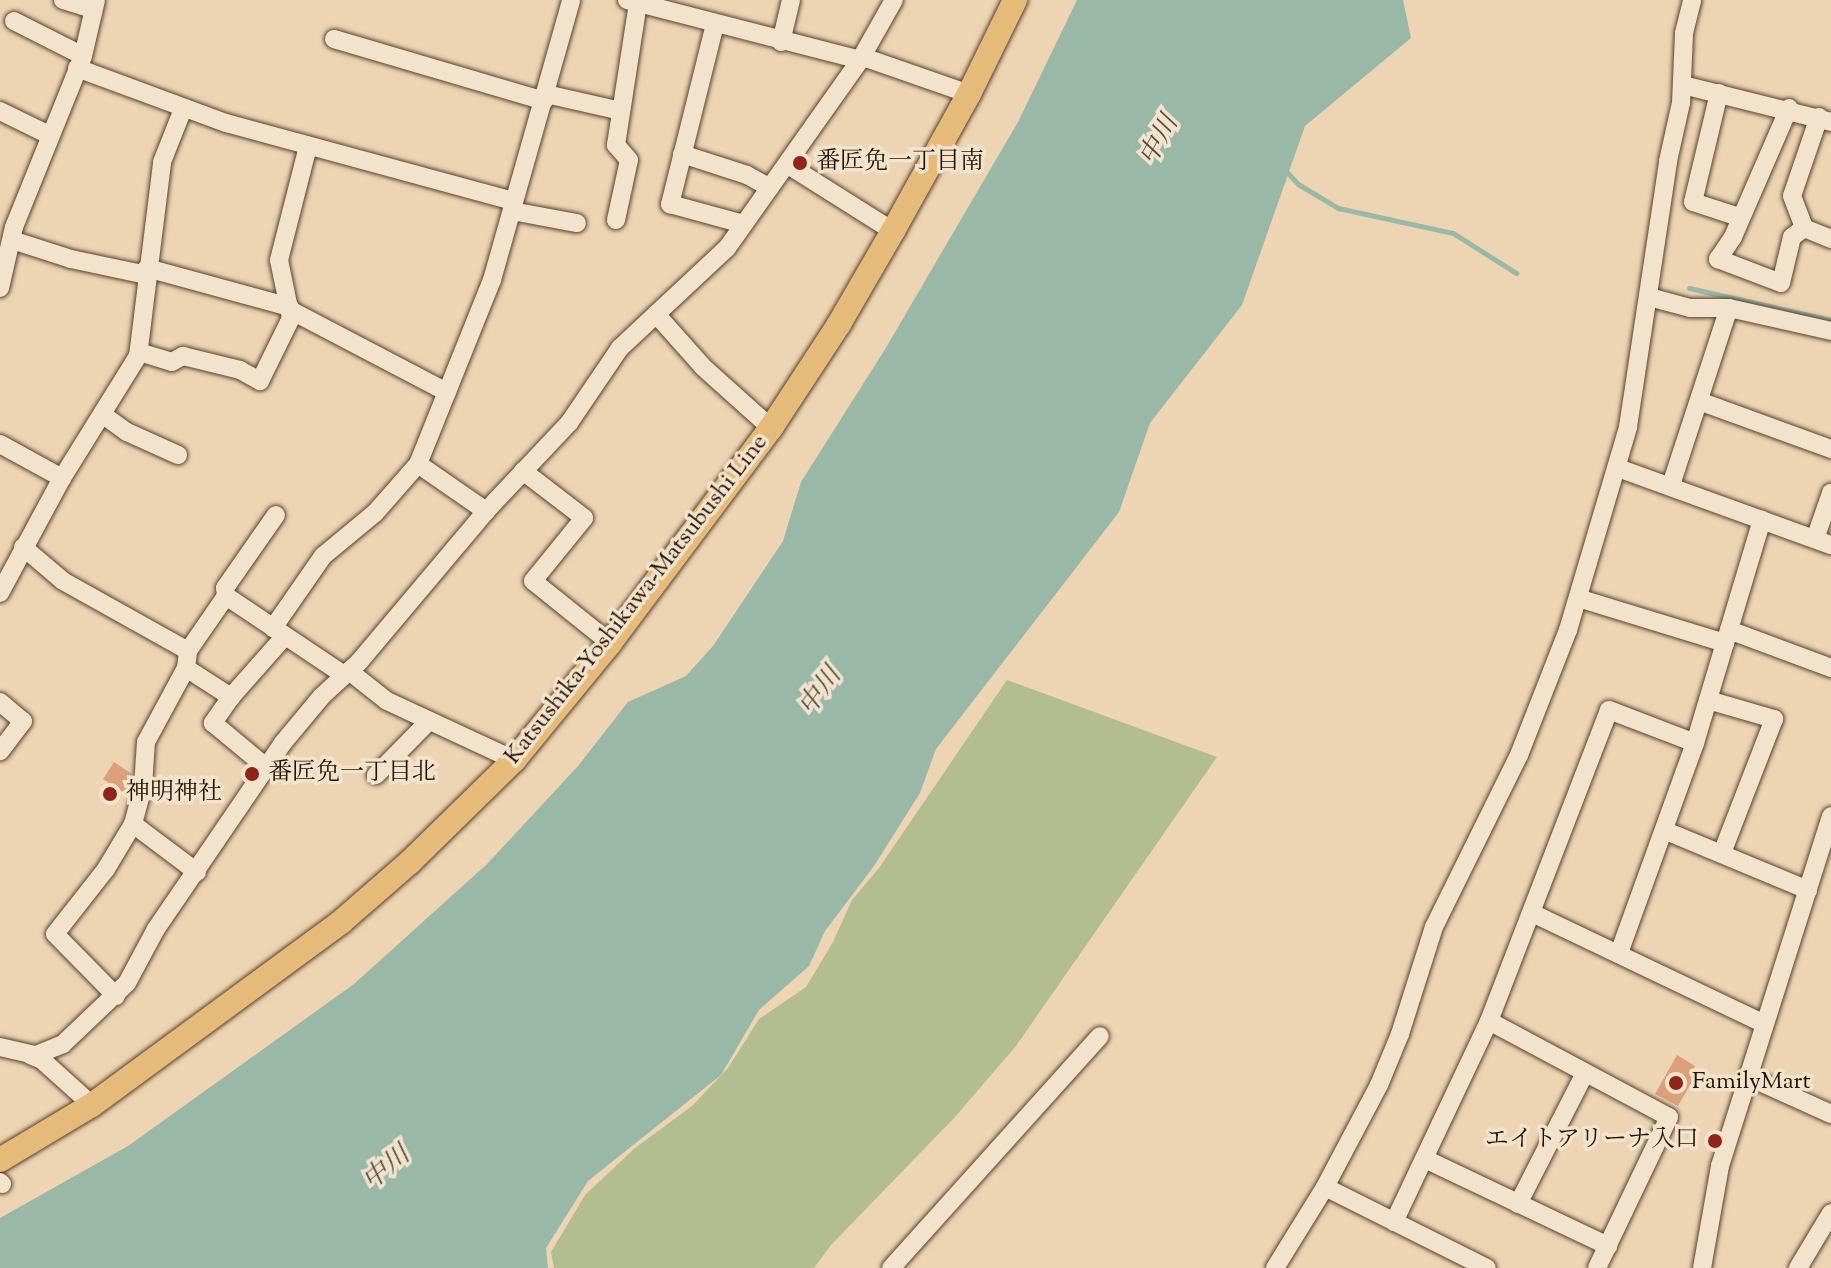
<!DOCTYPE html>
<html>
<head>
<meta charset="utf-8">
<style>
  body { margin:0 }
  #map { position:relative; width:1831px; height:1268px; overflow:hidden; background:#edd4b2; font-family:"Sorts Mill Goudy","Noto Serif JP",serif }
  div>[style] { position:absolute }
  .green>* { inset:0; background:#b3be90 }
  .water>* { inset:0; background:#9ab8a8 }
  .stream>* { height:5px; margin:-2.5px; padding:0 2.5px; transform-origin:2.5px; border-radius:2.5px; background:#9ab8a8 }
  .building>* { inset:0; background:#dca07a }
  .roads { filter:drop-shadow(0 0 2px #56422e) drop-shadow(0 0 2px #56422e) }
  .minor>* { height:18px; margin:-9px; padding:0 9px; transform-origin:9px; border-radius:9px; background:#f3e3cd }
  .major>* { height:24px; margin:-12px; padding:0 12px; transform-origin:12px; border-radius:12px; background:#e6ba79 }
  .dots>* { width:22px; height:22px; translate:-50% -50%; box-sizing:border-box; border:4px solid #f3e3cd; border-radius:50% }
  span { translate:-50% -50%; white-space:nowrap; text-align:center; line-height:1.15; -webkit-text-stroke:7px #f3e3cd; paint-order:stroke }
  .poi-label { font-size:24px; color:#241102 }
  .left { translate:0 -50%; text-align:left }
  .right { translate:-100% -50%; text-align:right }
  .street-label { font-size:24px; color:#241102 }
  .water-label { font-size:26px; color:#4d4b3c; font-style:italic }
</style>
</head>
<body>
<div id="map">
  <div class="green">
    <div style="clip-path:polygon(1007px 680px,1217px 757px,1016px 1046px,955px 1117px,831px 1245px,814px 1268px,554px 1268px,551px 1252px,585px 1195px,635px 1148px,692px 1106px,728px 1068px,759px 1019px,806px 987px,833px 942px,852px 900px,879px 868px)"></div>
  </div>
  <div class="water">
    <div style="clip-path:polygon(1077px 0,1403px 0,1411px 38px,1305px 126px,1242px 305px,1150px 423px,1119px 512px,936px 749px,920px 793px,874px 866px,825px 931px,809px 966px,759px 1010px,721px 1075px,588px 1181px,546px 1248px,548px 1268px,0 1268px,0 1218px,128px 1146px,354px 984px,487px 864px,578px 766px,628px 702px,686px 676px,713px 646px,783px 541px,801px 482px,884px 351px,1018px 122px)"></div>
  </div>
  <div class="stream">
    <div style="left:1284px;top:169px;width:21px;rotate:47deg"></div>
    <div style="left:1298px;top:184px;width:47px;rotate:31deg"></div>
    <div style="left:1338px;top:208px;width:118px;rotate:12.3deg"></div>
    <div style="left:1453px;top:233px;width:75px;rotate:32.4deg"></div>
    <div style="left:1689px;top:288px;width:146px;rotate:12.7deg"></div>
  </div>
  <div class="building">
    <div style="clip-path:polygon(114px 762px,132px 774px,126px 794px,120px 790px,112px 803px,101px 796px,109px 783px,103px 779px)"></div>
    <div style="clip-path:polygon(1677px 1055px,1695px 1066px,1690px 1076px,1694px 1078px,1678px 1106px,1655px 1094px)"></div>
  </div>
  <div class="roads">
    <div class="minor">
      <div style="left:63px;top:0;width:31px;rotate:17deg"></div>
      <div style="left:627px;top:0;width:241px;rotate:14.4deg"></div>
      <div style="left:14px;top:21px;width:77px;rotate:26.9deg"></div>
      <div style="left:715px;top:24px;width:186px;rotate:104deg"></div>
      <div style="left:670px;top:204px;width:76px;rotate:15.3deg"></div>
      <div style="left:334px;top:39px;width:219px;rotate:16.4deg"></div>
      <div style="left:781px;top:42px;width:43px;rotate:-76.6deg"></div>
      <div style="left:863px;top:57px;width:112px;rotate:19.2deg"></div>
      <div style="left:77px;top:68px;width:159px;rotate:20.3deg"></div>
      <div style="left:226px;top:123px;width:298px;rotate:15.2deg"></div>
      <div style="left:1683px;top:85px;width:153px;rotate:14deg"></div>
      <div style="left:1719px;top:93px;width:112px;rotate:103.4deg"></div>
      <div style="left:1693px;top:202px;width:48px;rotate:18.1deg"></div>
      <div style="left:546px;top:94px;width:77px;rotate:12.8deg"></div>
      <div style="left:1789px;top:108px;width:141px;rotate:113.5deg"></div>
      <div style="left:1733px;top:237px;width:27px;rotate:124deg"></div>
      <div style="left:1718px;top:259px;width:67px;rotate:20.9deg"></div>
      <div style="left:1781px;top:283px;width:47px;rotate:-76.6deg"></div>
      <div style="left:1792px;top:237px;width:15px;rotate:-37deg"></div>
      <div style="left:0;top:111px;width:55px;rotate:26.1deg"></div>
      <div style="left:1819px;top:117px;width:83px;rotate:108.9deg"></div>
      <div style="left:1792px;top:196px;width:34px;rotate:69deg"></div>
      <div style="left:1804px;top:228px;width:29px;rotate:22deg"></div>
      <div style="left:682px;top:154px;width:68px;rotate:17.9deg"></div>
      <div style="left:747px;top:175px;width:26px;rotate:29deg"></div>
      <div style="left:788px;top:165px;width:124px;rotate:32.2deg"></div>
      <div style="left:512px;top:211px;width:66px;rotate:10.5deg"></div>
      <div style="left:616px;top:220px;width:61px;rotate:-77.8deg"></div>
      <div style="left:629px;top:160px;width:20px;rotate:-131deg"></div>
      <div style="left:616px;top:145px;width:144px;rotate:-81.2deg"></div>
      <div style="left:12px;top:240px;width:62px;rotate:17.9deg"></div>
      <div style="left:71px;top:259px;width:78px;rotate:11.9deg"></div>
      <div style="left:147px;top:268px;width:148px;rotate:15.3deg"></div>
      <div style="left:0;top:288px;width:63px;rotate:-77.1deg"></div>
      <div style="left:14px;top:227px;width:184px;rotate:-68deg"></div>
      <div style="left:83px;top:56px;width:57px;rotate:-76.9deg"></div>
      <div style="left:1649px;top:297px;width:42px;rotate:15deg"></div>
      <div style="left:1690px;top:308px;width:39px"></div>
      <div style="left:1729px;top:308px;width:105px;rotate:12.7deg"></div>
      <div style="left:290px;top:310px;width:177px;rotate:27.6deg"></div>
      <div style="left:656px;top:314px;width:71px;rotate:48.4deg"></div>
      <div style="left:703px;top:367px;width:91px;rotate:41.9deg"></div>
      <div style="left:139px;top:352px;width:34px;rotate:17deg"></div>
      <div style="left:172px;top:362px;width:13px;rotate:-29deg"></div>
      <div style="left:183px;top:356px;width:59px;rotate:13.8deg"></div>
      <div style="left:240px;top:370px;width:23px;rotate:29deg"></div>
      <div style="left:260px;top:381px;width:70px;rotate:-63.8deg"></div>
      <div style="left:291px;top:318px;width:59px;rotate:-101.7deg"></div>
      <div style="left:279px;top:260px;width:118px;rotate:-75.7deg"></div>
      <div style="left:1699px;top:401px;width:140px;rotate:20deg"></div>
      <div style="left:102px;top:414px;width:31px;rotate:36deg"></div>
      <div style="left:127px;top:432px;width:56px;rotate:24.3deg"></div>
      <div style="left:0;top:444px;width:71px;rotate:28.7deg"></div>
      <div style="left:418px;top:464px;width:83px;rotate:34.7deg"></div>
      <div style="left:1618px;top:468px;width:226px;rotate:19.9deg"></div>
      <div style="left:523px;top:471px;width:77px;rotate:37.6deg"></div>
      <div style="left:584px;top:518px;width:81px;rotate:129deg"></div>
      <div style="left:533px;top:581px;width:99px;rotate:38.8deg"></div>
      <div style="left:1671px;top:485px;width:186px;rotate:-71.9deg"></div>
      <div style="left:1815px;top:539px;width:49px;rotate:-70.8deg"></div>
      <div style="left:23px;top:547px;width:52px;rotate:40.4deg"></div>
      <div style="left:63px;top:581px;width:143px;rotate:29.2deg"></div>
      <div style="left:188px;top:651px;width:67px;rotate:-55.4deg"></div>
      <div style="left:226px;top:596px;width:142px;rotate:33.8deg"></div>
      <div style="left:0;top:593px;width:131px;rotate:-61.7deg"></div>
      <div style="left:62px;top:478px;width:144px;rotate:-58.1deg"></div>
      <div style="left:138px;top:356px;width:195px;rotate:-82.9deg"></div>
      <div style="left:162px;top:162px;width:57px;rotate:-68.4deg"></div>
      <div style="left:226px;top:596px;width:8px;rotate:-97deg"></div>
      <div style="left:225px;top:588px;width:89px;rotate:-55.1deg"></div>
      <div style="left:1578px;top:598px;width:154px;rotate:17deg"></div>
      <div style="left:273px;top:628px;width:88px;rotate:-55.2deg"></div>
      <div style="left:323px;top:556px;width:67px;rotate:-39.6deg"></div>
      <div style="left:375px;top:513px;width:65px;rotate:-48.7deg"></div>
      <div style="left:418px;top:464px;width:198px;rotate:-68.1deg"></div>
      <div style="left:492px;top:280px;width:291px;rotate:-74.2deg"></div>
      <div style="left:1729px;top:630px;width:109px;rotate:20.4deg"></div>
      <div style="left:186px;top:668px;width:54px;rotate:32.8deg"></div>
      <div style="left:231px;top:697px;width:81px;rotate:-48.5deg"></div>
      <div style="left:349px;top:671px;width:48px;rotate:38.3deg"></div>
      <div style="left:387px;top:701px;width:140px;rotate:24.9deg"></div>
      <div style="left:231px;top:697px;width:32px;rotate:125deg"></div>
      <div style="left:213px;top:723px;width:69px;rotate:39.7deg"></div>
      <div style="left:1708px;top:700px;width:69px;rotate:16.1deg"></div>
      <div style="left:1774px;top:719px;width:144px;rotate:111.2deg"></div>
      <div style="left:0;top:702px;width:30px;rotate:40deg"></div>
      <div style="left:23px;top:721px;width:38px;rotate:127deg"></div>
      <div style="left:376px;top:775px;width:76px;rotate:-45.5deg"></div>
      <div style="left:133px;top:824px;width:80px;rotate:36.9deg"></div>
      <div style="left:1666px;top:831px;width:154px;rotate:22.6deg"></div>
      <div style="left:1532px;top:913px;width:258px;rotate:25.5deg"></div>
      <div style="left:1619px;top:953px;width:223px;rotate:-70.1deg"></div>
      <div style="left:1695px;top:743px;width:233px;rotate:-73.3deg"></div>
      <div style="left:116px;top:996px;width:87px;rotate:-134.5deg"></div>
      <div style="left:55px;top:934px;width:83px;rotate:-51.9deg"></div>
      <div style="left:106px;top:869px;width:52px;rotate:-59deg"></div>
      <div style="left:133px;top:824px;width:39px;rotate:-75deg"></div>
      <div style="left:143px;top:786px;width:44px;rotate:-86.1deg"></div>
      <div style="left:146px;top:742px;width:84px;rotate:-61.6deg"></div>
      <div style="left:186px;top:668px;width:17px;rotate:-83deg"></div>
      <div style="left:1489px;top:1021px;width:204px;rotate:28.1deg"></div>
      <div style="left:1669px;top:1117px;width:167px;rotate:115.5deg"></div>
      <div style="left:0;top:1047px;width:37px;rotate:13deg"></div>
      <div style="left:36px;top:1055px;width:29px;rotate:-22deg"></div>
      <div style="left:63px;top:1044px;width:88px;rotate:-43.6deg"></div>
      <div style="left:127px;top:983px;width:61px;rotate:-61.8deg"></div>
      <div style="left:156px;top:929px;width:224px;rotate:-55.7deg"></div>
      <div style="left:282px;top:744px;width:62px;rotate:-50.2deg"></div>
      <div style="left:322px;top:696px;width:50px;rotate:-42.6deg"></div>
      <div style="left:359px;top:662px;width:197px;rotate:-49.9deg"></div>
      <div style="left:486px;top:511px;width:121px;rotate:-46.7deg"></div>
      <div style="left:569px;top:423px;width:91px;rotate:-55.8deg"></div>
      <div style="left:620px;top:348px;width:146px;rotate:-43.1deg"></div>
      <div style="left:727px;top:248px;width:230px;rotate:-54.7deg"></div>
      <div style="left:860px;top:60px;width:69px;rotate:-60.5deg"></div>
      <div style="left:30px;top:1055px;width:13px;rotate:23deg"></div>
      <div style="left:42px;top:1060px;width:67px;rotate:42deg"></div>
      <div style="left:1749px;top:1077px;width:90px;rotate:24.3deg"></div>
      <div style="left:1425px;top:1159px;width:203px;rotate:25.4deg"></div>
      <div style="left:0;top:1182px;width:3px;rotate:45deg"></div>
      <div style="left:1325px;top:1187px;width:181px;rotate:26.6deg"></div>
      <div style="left:1518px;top:1204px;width:147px;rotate:-62.9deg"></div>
      <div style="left:1394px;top:1222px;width:222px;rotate:-64.7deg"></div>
      <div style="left:1489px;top:1021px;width:333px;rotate:-68.9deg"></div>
      <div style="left:1609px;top:710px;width:92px;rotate:21deg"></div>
      <div style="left:891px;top:1268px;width:312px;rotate:-48deg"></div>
      <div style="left:1275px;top:1268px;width:95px;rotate:-58.3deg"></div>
      <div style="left:1325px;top:1187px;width:115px;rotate:-62.1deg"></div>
      <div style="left:1379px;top:1085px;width:55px;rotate:-67.6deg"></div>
      <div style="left:1400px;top:1034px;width:112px;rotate:-72.4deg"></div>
      <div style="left:1434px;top:927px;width:192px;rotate:-63.7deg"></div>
      <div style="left:1519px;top:755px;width:134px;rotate:-68.6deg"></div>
      <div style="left:1568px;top:630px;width:212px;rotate:-73.5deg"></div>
      <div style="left:1628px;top:427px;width:269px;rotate:-81.4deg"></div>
      <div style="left:1668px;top:161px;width:59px;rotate:-77.4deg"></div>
      <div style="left:1681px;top:103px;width:70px;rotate:-87.5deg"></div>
      <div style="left:1684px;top:33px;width:34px;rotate:-76deg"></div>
      <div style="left:1702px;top:1268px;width:104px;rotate:-80deg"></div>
      <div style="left:1720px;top:1166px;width:367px;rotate:-72.4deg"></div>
      <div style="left:1798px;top:1268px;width:64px;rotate:-59deg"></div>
    </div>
    <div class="major">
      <div style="left:0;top:1160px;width:107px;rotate:-30.9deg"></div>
      <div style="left:92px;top:1105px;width:309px;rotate:-36.3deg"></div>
      <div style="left:341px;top:922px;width:91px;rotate:-41deg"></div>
      <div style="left:410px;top:862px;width:146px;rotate:-44.4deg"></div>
      <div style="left:514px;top:760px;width:151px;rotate:-50.6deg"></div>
      <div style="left:610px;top:643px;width:269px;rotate:-53.2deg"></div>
      <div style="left:771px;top:428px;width:124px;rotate:-56.8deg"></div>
      <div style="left:839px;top:324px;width:108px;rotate:-59.9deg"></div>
      <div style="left:893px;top:231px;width:157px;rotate:-61deg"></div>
      <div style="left:969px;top:94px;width:105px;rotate:-63.9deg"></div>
    </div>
  </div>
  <div class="dots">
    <div style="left:800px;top:163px;background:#8f2418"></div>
    <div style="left:252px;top:774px;background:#8f2418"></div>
    <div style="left:110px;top:794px;background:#8f2418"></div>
    <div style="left:1676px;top:1083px;background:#8f2418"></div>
    <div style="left:1715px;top:1141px;background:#8f2418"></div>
  </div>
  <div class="poi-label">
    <span class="left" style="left:816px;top:163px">番匠免一丁目南</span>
    <span class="left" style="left:268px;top:774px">番匠免一丁目北</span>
    <span class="left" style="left:126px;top:794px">神明神社</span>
    <span class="left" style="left:1692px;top:1083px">FamilyMart</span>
    <span class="right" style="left:1699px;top:1141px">エイトアリーナ入口</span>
  </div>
  <div class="street-label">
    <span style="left:637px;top:600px;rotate:-52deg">Katsushika-Yoshikawa-Matsubushi Line</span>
  </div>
  <div class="water-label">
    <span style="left:1160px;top:141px;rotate:-61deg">中川</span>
    <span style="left:821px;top:692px;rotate:-54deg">中川</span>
    <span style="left:387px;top:1169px;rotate:-40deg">中川</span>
  </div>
</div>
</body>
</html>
